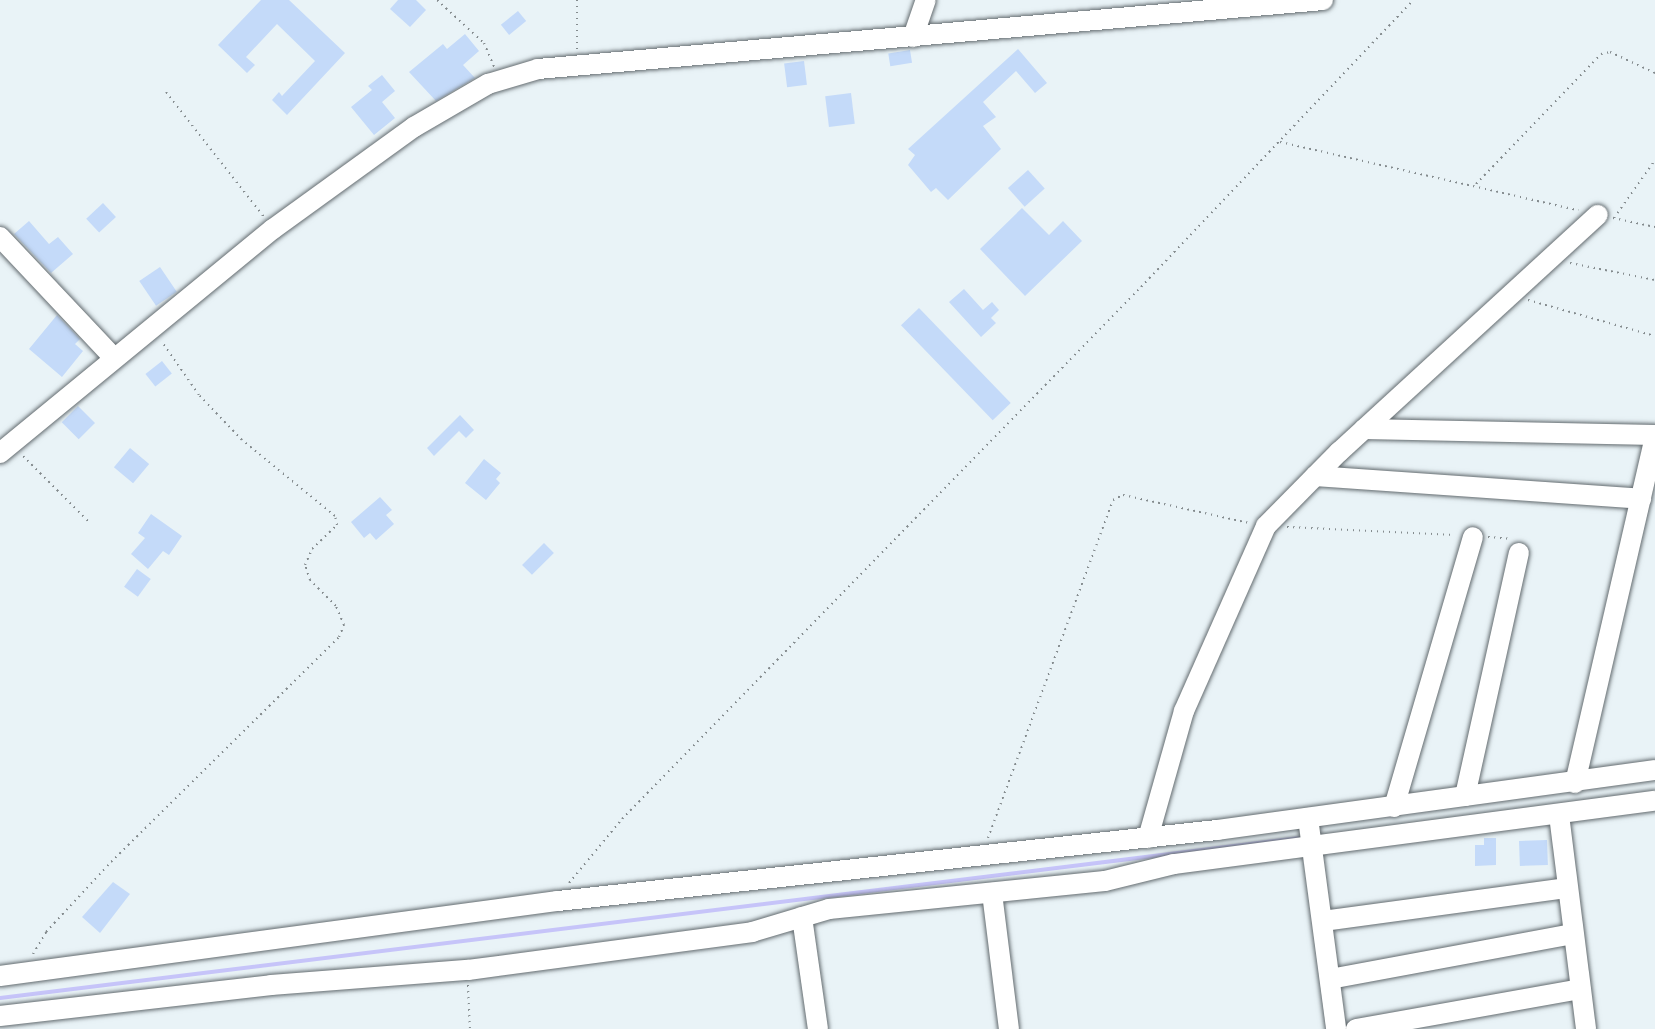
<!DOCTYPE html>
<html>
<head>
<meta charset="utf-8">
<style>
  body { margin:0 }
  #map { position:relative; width:1655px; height:1029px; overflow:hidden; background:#e9f3f7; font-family:"Asap Condensed",sans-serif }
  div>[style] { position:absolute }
  .stream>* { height:4px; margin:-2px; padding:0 2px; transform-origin:2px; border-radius:2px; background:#c6c4f9 }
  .building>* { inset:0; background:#c4daf9; transform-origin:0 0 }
  .path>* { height:2px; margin-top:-1px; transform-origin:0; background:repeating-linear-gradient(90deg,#848b8e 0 1.5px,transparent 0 6px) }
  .roads { filter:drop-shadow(0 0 2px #636b6f) drop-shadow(0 0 2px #636b6f) }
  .minor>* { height:20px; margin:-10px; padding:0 10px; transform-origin:10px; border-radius:10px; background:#fff }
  span { translate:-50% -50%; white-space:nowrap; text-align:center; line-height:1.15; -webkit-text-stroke:5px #fefefe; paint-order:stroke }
</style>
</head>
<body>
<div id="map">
  <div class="stream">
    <div style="left:0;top:998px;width:1310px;rotate:-7.02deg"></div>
  </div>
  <div class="building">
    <div style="clip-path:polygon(261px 0,289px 0,345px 53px,287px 115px,272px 100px,279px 92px,282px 96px,315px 61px,277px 24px,246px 57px,255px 65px,247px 73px,218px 45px)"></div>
    <div style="clip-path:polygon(398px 0,416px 0,426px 10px,410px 27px,390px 9px)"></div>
    <div style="left:518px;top:11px;width:13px;height:22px;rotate:51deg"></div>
    <div style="clip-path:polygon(465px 34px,479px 51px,463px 65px,475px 78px,436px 101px,409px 72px,443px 44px,447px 49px)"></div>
    <div style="clip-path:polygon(1018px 49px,1047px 83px,1035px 93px,1016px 71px,983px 102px,996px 117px,983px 126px,1001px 149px,948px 200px,936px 188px,931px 192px,908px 165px,915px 155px,908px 149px)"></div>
    <div style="left:910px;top:50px;width:13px;height:22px;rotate:81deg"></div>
    <div style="left:804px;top:61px;width:24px;height:20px;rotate:83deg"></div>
    <div style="clip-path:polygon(382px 75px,395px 91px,382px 102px,395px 118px,374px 135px,351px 107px,372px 90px,368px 86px)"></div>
    <div style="left:851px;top:93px;width:31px;height:26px;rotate:83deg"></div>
    <div style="left:1028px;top:170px;width:25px;height:27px;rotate:48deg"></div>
    <div style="left:103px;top:203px;width:19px;height:23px;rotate:47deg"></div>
    <div style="clip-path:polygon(1022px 208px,1049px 235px,1063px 221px,1082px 241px,1025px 296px,980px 249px)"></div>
    <div style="clip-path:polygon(29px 221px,49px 244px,58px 237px,73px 254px,51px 273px,14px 234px)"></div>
    <div style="left:160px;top:267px;width:30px;height:25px;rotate:56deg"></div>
    <div style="clip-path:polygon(964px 289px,983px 310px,992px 302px,999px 310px,991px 318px,996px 323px,981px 337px,949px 302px)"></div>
    <div style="left:919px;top:308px;width:132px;height:25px;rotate:46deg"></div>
    <div style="clip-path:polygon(57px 315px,80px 339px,75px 344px,83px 351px,62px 377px,29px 349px)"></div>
    <div style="left:162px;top:361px;width:16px;height:21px;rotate:52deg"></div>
    <div style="left:78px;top:406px;width:24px;height:23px;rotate:45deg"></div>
    <div style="clip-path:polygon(460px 415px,474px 430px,466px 438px,459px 431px,434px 456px,427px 448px)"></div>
    <div style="left:130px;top:448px;width:25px;height:25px;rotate:40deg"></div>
    <div style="clip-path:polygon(484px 459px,501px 473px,496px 479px,500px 483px,486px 500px,465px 483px)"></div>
    <div style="clip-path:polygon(380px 497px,392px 510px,386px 515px,394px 524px,376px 540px,370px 533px,364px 538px,351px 522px)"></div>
    <div style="clip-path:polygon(151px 514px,182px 536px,169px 555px,163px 551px,148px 569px,131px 554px,145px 538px,138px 533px)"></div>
    <div style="left:544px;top:543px;width:14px;height:31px;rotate:45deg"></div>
    <div style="left:137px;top:569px;width:17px;height:22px;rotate:36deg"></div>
    <div style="clip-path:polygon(1484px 838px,1496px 838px,1496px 865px,1475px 866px,1475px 845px,1484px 845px)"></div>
    <div style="left:1547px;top:840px;width:25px;height:28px;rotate:88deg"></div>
    <div style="clip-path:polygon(113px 882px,130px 894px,100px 933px,82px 917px)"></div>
  </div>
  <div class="path">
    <div style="left:437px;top:0;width:64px;rotate:42.5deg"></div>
    <div style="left:484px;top:43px;width:26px;rotate:67deg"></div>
    <div style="left:577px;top:0;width:51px;rotate:90deg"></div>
    <div style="left:166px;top:92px;width:159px;rotate:51.9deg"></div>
    <div style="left:1280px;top:142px;width:306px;rotate:12.9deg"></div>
    <div style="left:1476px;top:184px;width:180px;rotate:-46.1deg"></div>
    <div style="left:1601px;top:54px;width:9px;rotate:-13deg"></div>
    <div style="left:1610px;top:52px;width:50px;rotate:25deg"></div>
    <div style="left:1613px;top:218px;width:43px;rotate:12.1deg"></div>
    <div style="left:1614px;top:218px;width:71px;rotate:-54.7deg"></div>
    <div style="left:1570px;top:263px;width:87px;rotate:11.3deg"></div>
    <div style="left:1528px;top:300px;width:132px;rotate:15.8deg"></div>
    <div style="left:23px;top:456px;width:93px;rotate:45deg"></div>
    <div style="left:1287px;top:527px;width:168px;rotate:2.7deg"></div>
    <div style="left:1488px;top:537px;width:24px;rotate:5deg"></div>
    <div style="left:988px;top:838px;width:360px;rotate:-69.7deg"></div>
    <div style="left:1113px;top:500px;width:11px;rotate:-27deg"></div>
    <div style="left:1123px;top:495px;width:129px;rotate:12.5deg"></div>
    <div style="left:569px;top:883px;width:83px;rotate:-50.4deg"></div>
    <div style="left:622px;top:819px;width:743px;rotate:-45.71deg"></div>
    <div style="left:1141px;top:287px;width:395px;rotate:-46.5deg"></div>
    <div style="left:33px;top:954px;width:26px;rotate:-59deg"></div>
    <div style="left:46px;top:932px;width:96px;rotate:-47.1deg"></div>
    <div style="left:111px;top:862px;width:320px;rotate:-44.6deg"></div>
    <div style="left:339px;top:637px;width:13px;rotate:-67deg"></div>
    <div style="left:344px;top:625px;width:21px;rotate:-113deg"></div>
    <div style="left:336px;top:606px;width:37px;rotate:-135deg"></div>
    <div style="left:310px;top:580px;width:16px;rotate:-108deg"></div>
    <div style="left:305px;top:565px;width:17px;rotate:-66deg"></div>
    <div style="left:312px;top:549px;width:35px;rotate:-44deg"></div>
    <div style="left:337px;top:525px;width:9px;rotate:-103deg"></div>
    <div style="left:335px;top:516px;width:120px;rotate:-140.7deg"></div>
    <div style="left:242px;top:440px;width:62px;rotate:-133.7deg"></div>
    <div style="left:199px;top:395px;width:65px;rotate:-124.9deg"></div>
    <div style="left:468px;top:985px;width:44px;rotate:87.4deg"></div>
  </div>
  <div class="roads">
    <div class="minor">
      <div style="left:913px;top:37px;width:39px;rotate:-71deg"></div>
      <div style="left:0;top:237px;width:165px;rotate:46.7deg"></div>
      <div style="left:1364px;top:429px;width:291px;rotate:1.2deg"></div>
      <div style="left:0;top:453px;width:353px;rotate:-39.4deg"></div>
      <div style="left:273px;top:229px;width:174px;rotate:-35.9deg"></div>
      <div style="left:414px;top:127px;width:86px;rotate:-30.2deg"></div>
      <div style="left:488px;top:84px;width:52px;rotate:-16.7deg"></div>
      <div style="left:538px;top:69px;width:788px;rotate:-5.02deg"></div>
      <div style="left:1315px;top:476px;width:327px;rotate:4deg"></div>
      <div style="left:1575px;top:783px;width:356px;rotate:-77deg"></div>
      <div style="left:1465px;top:796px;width:249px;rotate:-77.5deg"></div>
      <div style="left:1394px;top:807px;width:281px;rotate:-73.7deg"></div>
      <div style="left:1559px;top:815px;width:216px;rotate:82.8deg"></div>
      <div style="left:1308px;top:818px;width:213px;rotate:82.4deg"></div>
      <div style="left:1148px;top:838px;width:132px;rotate:-74.2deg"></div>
      <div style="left:1184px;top:711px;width:202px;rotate:-66.1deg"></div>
      <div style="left:1266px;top:526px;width:104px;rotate:-45.4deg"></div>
      <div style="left:1339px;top:452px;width:351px;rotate:-42.5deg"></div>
      <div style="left:992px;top:893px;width:137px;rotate:82.9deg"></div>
      <div style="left:802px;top:917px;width:113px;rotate:81.9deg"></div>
      <div style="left:1323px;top:921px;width:245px;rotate:-7.7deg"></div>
      <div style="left:0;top:976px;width:563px;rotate:-7.66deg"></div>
      <div style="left:558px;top:901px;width:663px;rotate:-6.15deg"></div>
      <div style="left:1217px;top:830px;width:442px;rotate:-7.8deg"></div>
      <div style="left:1330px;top:979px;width:246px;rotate:-10.5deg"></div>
      <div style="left:0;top:1016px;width:273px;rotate:-6.5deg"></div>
      <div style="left:271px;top:985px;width:198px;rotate:-4.4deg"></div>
      <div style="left:468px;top:970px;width:287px;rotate:-7.6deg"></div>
      <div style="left:752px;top:932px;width:80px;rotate:-16.6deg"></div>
      <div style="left:829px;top:909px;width:277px;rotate:-5.8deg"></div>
      <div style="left:1105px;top:881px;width:71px;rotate:-13.8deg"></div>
      <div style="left:1174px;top:864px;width:485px;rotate:-7.5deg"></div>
      <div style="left:1356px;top:1029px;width:228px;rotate:-10.1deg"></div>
    </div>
  </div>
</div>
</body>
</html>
